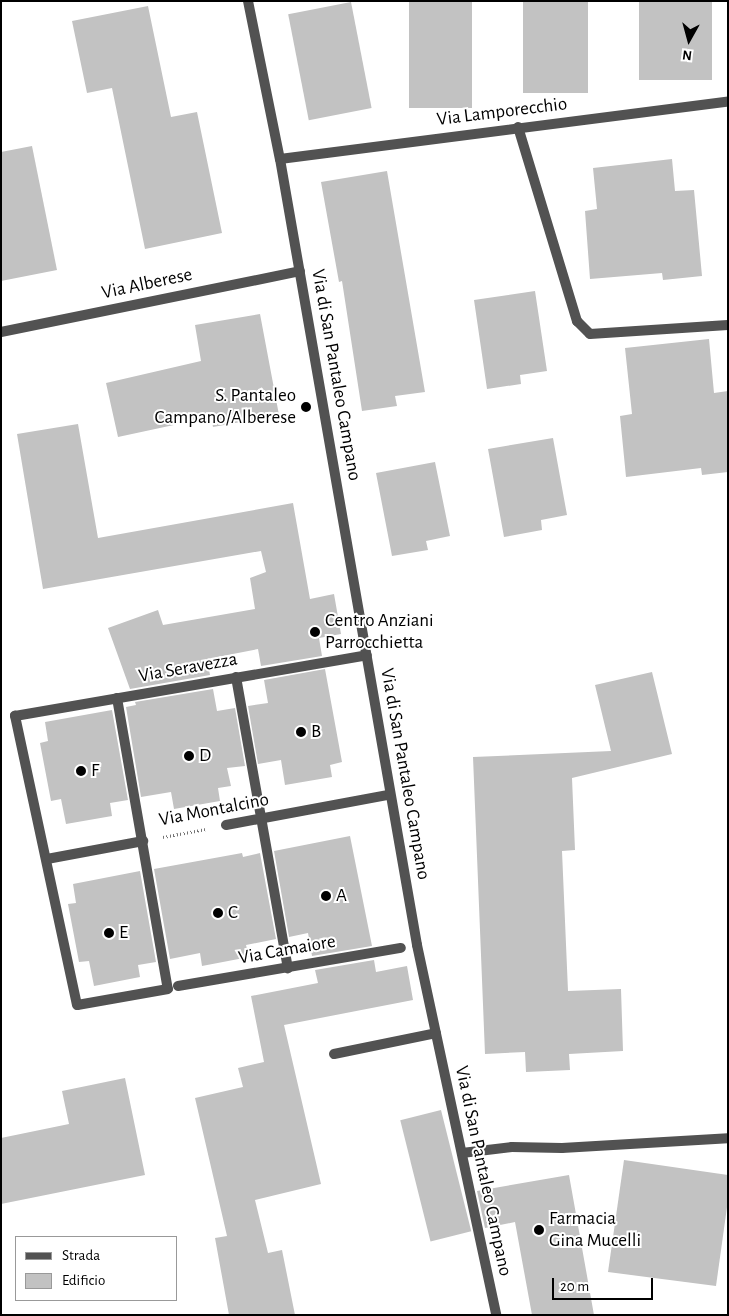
<!DOCTYPE html>
<html>
<head>
<meta charset="utf-8">
<style>
  body { margin:0 }
  #map { position:relative; width:729px; height:1316px; overflow:hidden; background:#fff; font-family:"Alegreya Sans",sans-serif }
  div>[style] { position:absolute }
  .building>* { inset:0; background:#c2c2c2; transform-origin:0 0 }
  .path>* { height:3px; margin-top:-1.5px; transform-origin:0; background:repeating-linear-gradient(90deg,#747474 0 1px,transparent 0 3.5px) }
  .lane>* { height:10px; margin:-5px; padding:0 5px; transform-origin:5px; border-radius:5px; background:#525252 }
  .street>* { height:10px; margin:-5px; padding:0 5px; transform-origin:5px; border-radius:5px; background:#525252 }
  .dots>* { width:14px; height:14px; translate:-50% -50%; box-sizing:border-box; border:2px solid #fff; border-radius:50% }
  span { translate:-50% -50%; white-space:nowrap; text-align:center; line-height:1.15; -webkit-text-stroke:4px #fff; paint-order:stroke }
  .street-label { font-size:19px; color:#000 }
  .poi-label { font-size:19px; color:#000 }
  .right { translate:-100% -50%; text-align:right }
  .left { translate:0 -50%; text-align:left }
  .frame { position:absolute; inset:0; border:2px solid #000; pointer-events:none }
  .legend { position:absolute; left:15px; top:1236px; width:162px; height:65px; box-sizing:border-box; background:#fff; border:1px solid #999; margin:0; padding:6px 9px; list-style:none; font-size:15px; color:#000 }
  .legend li { display:flex; align-items:center; gap:10px; height:25px }
  .legend b { width:25px; border:1px solid #999 }
  .north { position:absolute; left:664px; top:15px; width:50px; height:50px; -webkit-text-stroke:4px #fff; paint-order:stroke; rotate:187deg; font-size:14px; font-weight:700; line-height:20px; text-align:center; color:#000 }
  .north::after { content:''; display:block; margin:auto; width:18px; height:22px; background:#000; clip-path:polygon(50% 0,100% 100%,50% 72%,0 100%) }
  .scale { position:absolute; left:552px; top:1278px; width:101px; height:22px; box-sizing:border-box; border:2px solid #000; border-top:0; padding-left:6px; font-size:15px; line-height:18px; white-space:nowrap; color:#000; -webkit-text-stroke:4px #fff; paint-order:stroke }
</style>
</head>
<body>
<div id="map">
  <div class="building">
    <div style="left:409px;top:1px;width:63px;height:107px"></div>
    <div style="left:523px;top:1px;width:65px;height:92px"></div>
    <div style="left:639px;top:1px;width:73px;height:79px"></div>
    <div style="left:351px;top:2px;width:108px;height:64px;rotate:79deg"></div>
    <div style="clip-path:polygon(148px 6px,171px 117px,197px 112px,222px 233px,145px 249px,112px 88px,87px 93px,72px 21px)"></div>
    <div style="clip-path:polygon(32px 146px,57px 270px,1px 281px,1px 152px)"></div>
    <div style="clip-path:polygon(672px 159px,675px 191px,694px 190px,702px 276px,663px 280px,662px 273px,590px 279px,585px 211px,597px 209px,593px 168px)"></div>
    <div style="clip-path:polygon(387px 171px,425px 392px,395px 396px,397px 406px,362px 411px,342px 281px,339px 282px,321px 182px)"></div>
    <div style="clip-path:polygon(535px 291px,547px 371px,520px 375px,521px 384px,487px 389px,474px 300px)"></div>
    <div style="clip-path:polygon(260px 314px,279px 415px,213px 427px,211px 417px,118px 437px,106px 383px,201px 361px,195px 325px)"></div>
    <div style="clip-path:polygon(709px 339px,714px 393px,728px 391px,728px 472px,702px 475px,701px 468px,626px 477px,620px 416px,632px 414px,625px 348px)"></div>
    <div style="clip-path:polygon(78px 424px,98px 538px,293px 503px,310px 599px,334px 594px,341px 634px,319px 638px,322px 656px,261px 666px,258px 649px,207px 659px,210px 675px,130px 689px,108px 628px,158px 610px,163px 625px,255px 609px,250px 578px,266px 572px,261px 551px,43px 589px,17px 434px)"></div>
    <div style="clip-path:polygon(553px 438px,567px 515px,541px 520px,542px 530px,504px 537px,488px 449px)"></div>
    <div style="clip-path:polygon(435px 462px,450px 536px,426px 541px,428px 550px,392px 556px,376px 473px)"></div>
    <div style="clip-path:polygon(325px 669px,342px 762px,330px 765px,332px 777px,285px 785px,281px 760px,258px 764px,248px 706px,268px 703px,264px 680px)"></div>
    <div style="clip-path:polygon(652px 672px,672px 754px,572px 778px,575px 850px,562px 851px,568px 991px,621px 989px,623px 1051px,569px 1054px,570px 1070px,526px 1072px,525px 1052px,485px 1054px,473px 757px,611px 751px,595px 685px)"></div>
    <div style="clip-path:polygon(213px 689px,217px 711px,235px 708px,245px 766px,227px 768px,231px 786px,218px 788px,220px 801px,174px 809px,171px 792px,141px 797px,126px 707px,136px 705px,135px 702px)"></div>
    <div style="clip-path:polygon(112px 710px,128px 800px,110px 803px,112px 816px,66px 824px,61px 799px,51px 801px,40px 743px,48px 741px,45px 722px)"></div>
    <div style="clip-path:polygon(350px 836px,372px 946px,312px 956px,308px 933px,289px 937px,274px 851px)"></div>
    <div style="clip-path:polygon(242px 853px,243px 857px,260px 853px,276px 939px,246px 945px,249px 957px,202px 966px,200px 953px,170px 959px,154px 869px)"></div>
    <div style="clip-path:polygon(140px 871px,156px 962px,138px 965px,140px 977px,94px 986px,89px 961px,79px 962px,68px 904px,76px 903px,73px 884px)"></div>
    <div style="clip-path:polygon(374px 960px,376px 972px,407px 966px,413px 1000px,284px 1025px,321px 1184px,255px 1200px,268px 1253px,282px 1250px,295px 1315px,229px 1315px,215px 1238px,227px 1236px,195px 1098px,243px 1087px,238px 1068px,264px 1062px,251px 996px,318px 983px,315px 970px)"></div>
    <div style="clip-path:polygon(125px 1078px,145px 1175px,1px 1204px,1px 1138px,69px 1124px,62px 1091px)"></div>
    <div style="left:441px;top:1110px;width:125px;height:42px;rotate:76deg"></div>
    <div style="clip-path:polygon(624px 1160px,728px 1175px,728px 1200px,716px 1286px,608px 1272px)"></div>
    <div style="clip-path:polygon(569px 1175px,594px 1315px,532px 1315px,515px 1222px,485px 1228px,477px 1191px)"></div>
  </div>
  <div class="path">
    <div style="left:163px;top:837px;width:44px;rotate:-10.5deg"></div>
  </div>
  <div class="lane">
    <div style="left:518px;top:127px;width:203px;rotate:73.1deg"></div>
    <div style="left:577px;top:321px;width:18px;rotate:45deg"></div>
    <div style="left:590px;top:334px;width:138px;rotate:-3.7deg"></div>
    <div style="left:236px;top:677px;width:296px;rotate:79.9deg"></div>
    <div style="left:117px;top:698px;width:295px;rotate:80.1deg"></div>
    <div style="left:168px;top:989px;width:92px;rotate:170deg"></div>
    <div style="left:77px;top:1005px;width:296px;rotate:-102.1deg"></div>
    <div style="left:15px;top:716px;width:357px;rotate:-9.8deg"></div>
    <div style="left:226px;top:825px;width:165px;rotate:-10.5deg"></div>
    <div style="left:47px;top:859px;width:98px;rotate:-10.6deg"></div>
    <div style="left:178px;top:986px;width:226px;rotate:-9.7deg"></div>
    <div style="left:334px;top:1054px;width:104px;rotate:-11.6deg"></div>
    <div style="left:462px;top:1153px;width:50px;rotate:-6.8deg"></div>
    <div style="left:512px;top:1147px;width:50px;rotate:1.1deg"></div>
    <div style="left:562px;top:1148px;width:166px;rotate:-3.4deg"></div>
  </div>
  <div class="street">
    <div style="left:248px;top:1px;width:161px;rotate:78.6deg"></div>
    <div style="left:280px;top:159px;width:798px;rotate:80.11deg"></div>
    <div style="left:417px;top:945px;width:378px;rotate:77.9deg"></div>
    <div style="left:280px;top:159px;width:452px;rotate:-7.3deg"></div>
    <div style="left:1px;top:332px;width:305px;rotate:-11.5deg"></div>
  </div>
  <div class="dots">
    <div style="left:306px;top:407px;background:#000"></div>
    <div style="left:315px;top:632px;background:#000"></div>
    <div style="left:301px;top:732px;background:#000"></div>
    <div style="left:189px;top:756px;background:#000"></div>
    <div style="left:81px;top:771px;background:#000"></div>
    <div style="left:326px;top:896px;background:#000"></div>
    <div style="left:218px;top:913px;background:#000"></div>
    <div style="left:109px;top:933px;background:#000"></div>
    <div style="left:539px;top:1230px;background:#000"></div>
  </div>
  <div class="street-label">
    <span style="left:502px;top:112px;rotate:-7deg">Via Lamporecchio</span>
    <span style="left:147px;top:284px;rotate:-12deg">Via Alberese</span>
    <span style="left:336px;top:375px;rotate:80deg">Via di San Pantaleo Campano</span>
    <span style="left:188px;top:668px;rotate:-10deg">Via Seravezza</span>
    <span style="left:405px;top:774px;rotate:80deg">Via di San Pantaleo Campano</span>
    <span style="left:214px;top:810px;rotate:-11deg">Via Montalcino</span>
    <span style="left:287px;top:950px;rotate:-10deg">Via Camaiore</span>
    <span style="left:483px;top:1171px;rotate:78deg">Via di San Pantaleo Campano</span>
  </div>
  <div class="poi-label">
    <span class="right" style="left:296px;top:407px">S. Pantaleo<br>Campano/Alberese</span>
    <span class="left" style="left:325px;top:632px">Centro Anziani<br>Parrocchietta</span>
    <span class="left" style="left:311px;top:732px">B</span>
    <span class="left" style="left:199px;top:756px">D</span>
    <span class="left" style="left:91px;top:771px">F</span>
    <span class="left" style="left:336px;top:896px">A</span>
    <span class="left" style="left:228px;top:913px">C</span>
    <span class="left" style="left:119px;top:933px">E</span>
    <span class="left" style="left:549px;top:1230px">Farmacia<br>Gina Mucelli</span>
  </div>
  <div class="frame"></div>
  <ul class="legend">
  <li><b style="height:6px;background:#525252"></b>Strada</li>
  <li><b style="height:14px;background:#c2c2c2"></b>Edificio</li>
  </ul>
  <div class="north">N</div>
  <div class="scale">20 m</div>
</div>
</body>
</html>
